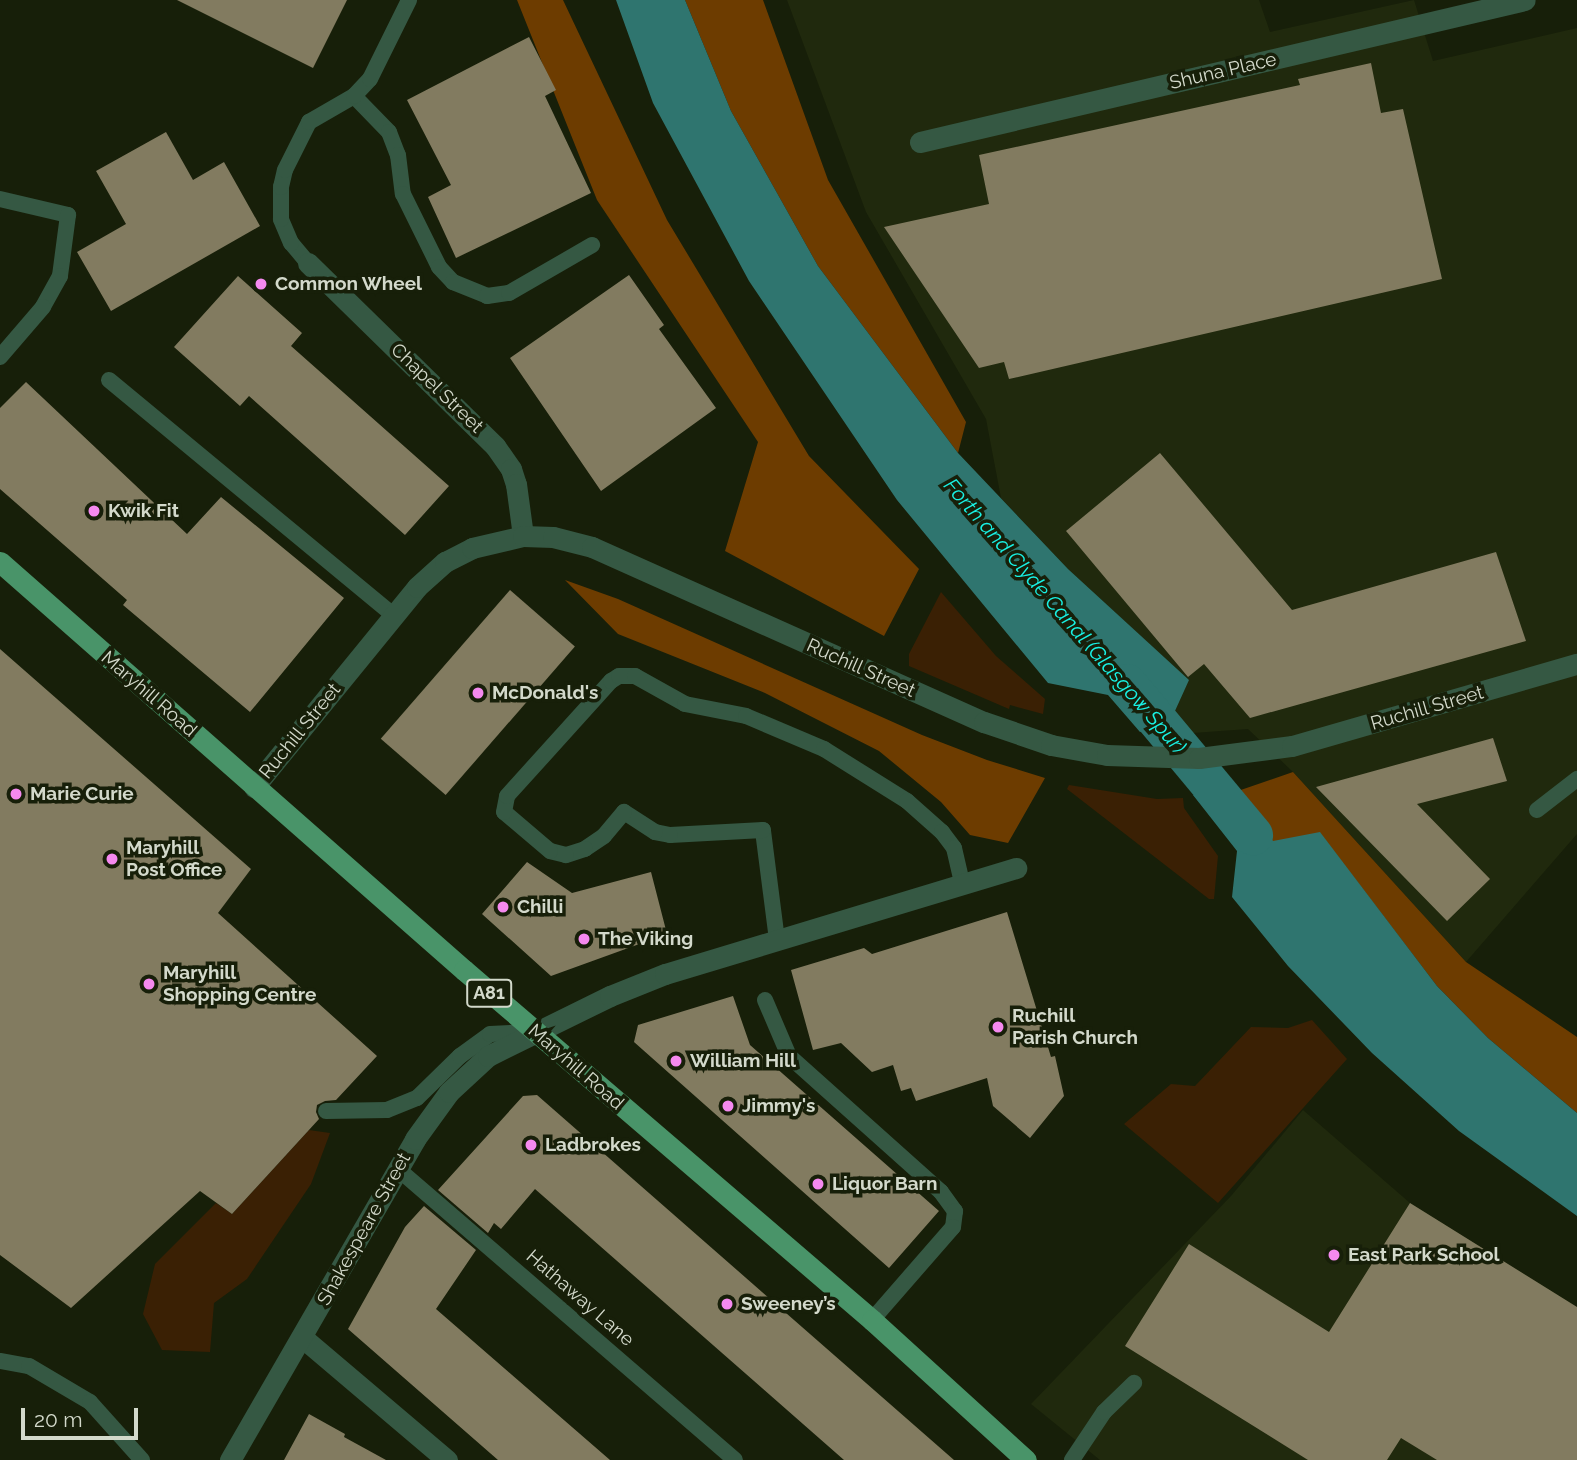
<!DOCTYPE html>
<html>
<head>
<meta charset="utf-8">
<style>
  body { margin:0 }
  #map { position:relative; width:1577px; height:1460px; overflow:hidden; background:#171f09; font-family:Raleway,sans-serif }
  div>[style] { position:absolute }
  .built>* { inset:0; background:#20290d }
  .green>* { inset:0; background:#3a2004 }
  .forest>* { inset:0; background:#6d3c00 }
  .water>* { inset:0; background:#2f756f }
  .canal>* { height:40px; margin:-20px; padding:0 20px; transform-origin:20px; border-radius:20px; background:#2f756f }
  .building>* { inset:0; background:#827b60; transform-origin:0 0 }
  .lane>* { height:16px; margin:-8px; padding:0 8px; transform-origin:8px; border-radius:8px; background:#355843 }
  .street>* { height:21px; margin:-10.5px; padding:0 10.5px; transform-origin:10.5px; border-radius:10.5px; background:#355843 }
  .primary>* { height:21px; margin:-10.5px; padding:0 10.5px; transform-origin:10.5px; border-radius:10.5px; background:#499469 }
  .dots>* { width:19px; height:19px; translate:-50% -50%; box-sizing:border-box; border:4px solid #171f09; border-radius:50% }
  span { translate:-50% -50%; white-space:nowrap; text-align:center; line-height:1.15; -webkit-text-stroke:7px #171f09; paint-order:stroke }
  .shield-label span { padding:2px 5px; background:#171f09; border:2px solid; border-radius:5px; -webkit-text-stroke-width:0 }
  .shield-label { font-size:18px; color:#d3d9cb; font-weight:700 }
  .street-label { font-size:19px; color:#d3d9cb }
  .poi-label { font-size:19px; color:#d3d9cb; font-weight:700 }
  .left { translate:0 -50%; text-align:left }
  .water-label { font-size:21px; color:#19f1e4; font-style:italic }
  .scale { position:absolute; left:21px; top:1408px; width:117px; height:32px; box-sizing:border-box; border:4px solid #d3d9cb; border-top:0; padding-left:9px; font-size:21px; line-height:24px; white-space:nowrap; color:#d3d9cb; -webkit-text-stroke:5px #171f09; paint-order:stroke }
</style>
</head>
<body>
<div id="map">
  <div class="built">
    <div style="clip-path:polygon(787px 0,1259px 0,1270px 32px,1414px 0,1433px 61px,1577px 28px,1577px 834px,1466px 962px,1293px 772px,1248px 729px,1179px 734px,1170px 722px,1188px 680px,1068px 569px,1001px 498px,986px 419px,866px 212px)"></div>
    <div style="clip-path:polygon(1303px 1110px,1410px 1203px,1577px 1307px,1577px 1460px,1100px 1460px,1031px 1404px,1231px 1196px)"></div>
  </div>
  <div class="green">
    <div style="clip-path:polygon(941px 592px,996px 656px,1045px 699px,1043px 714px,1010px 705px,1009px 709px,909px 666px,909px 654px)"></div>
    <div style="clip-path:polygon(1069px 785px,1157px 799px,1183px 798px,1184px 808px,1218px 856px,1214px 899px,1209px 899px,1067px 789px)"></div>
    <div style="clip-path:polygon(1312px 1020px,1347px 1059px,1218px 1203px,1124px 1124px,1171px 1084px,1195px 1086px,1251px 1027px,1288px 1028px)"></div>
    <div style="clip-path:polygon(309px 1130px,330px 1133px,311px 1184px,247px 1279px,214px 1303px,210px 1352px,162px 1350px,143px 1314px,155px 1264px,216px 1203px,232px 1214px)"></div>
  </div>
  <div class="forest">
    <div style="clip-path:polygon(517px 0,563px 0,667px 220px,809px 456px,919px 569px,884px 636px,725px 551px,758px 442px,597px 200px)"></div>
    <div style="clip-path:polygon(685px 0,763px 0,828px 180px,966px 422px,958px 453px,818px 266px,731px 111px)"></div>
    <div style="clip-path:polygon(565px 580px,618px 599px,922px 735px,987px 760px,1045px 778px,1008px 843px,970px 835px,941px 802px,879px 751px,765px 693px,618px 634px)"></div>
    <div style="clip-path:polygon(1293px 772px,1466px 962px,1577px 1037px,1577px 1113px,1488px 1038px,1437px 986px,1320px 833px,1273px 842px,1232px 793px)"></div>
  </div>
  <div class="water">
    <div style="clip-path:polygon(616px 0,685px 0,731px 111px,818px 266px,958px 453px,1068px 569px,1189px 680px,1170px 722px,1140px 732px,1108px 695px,1048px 683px,897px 500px,749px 281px,653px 103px)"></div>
    <div style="clip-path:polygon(1232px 793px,1273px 841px,1320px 832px,1437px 986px,1488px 1038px,1577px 1113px,1577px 1216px,1459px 1131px,1372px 1053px,1288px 966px,1232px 897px,1237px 851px,1193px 795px)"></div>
  </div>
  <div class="canal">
    <div style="left:1127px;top:684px;width:197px;rotate:50.2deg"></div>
  </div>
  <div class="building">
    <div style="clip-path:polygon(177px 0,347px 0,313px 68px)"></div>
    <div style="clip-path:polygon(529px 37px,556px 90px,545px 96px,591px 193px,456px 258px,428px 197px,451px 185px,407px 100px)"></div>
    <div style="clip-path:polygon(1371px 63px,1381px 113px,1403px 109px,1442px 279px,1009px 379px,1004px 362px,979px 368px,884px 227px,989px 204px,979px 155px,1300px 85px,1298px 79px)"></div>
    <div style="clip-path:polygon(166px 132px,193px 180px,224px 162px,260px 226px,111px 311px,77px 252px,126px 224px,96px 171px)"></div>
    <div style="clip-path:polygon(629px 275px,664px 325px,659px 329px,716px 408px,601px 491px,510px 358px)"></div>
    <div style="clip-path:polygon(238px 276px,302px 333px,291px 346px,449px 486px,405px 535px,249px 396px,240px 406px,174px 347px)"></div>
    <div style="clip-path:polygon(26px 382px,187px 534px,221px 497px,344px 598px,250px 712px,123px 605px,127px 600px,0 489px,0 408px)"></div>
    <div style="clip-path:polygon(1160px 453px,1292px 610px,1496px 552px,1526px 641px,1250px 718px,1204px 664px,1188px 677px,1066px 531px)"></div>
    <div style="left:510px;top:590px;width:86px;height:197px;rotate:41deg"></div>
    <div style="clip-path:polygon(0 649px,251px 869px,218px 913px,377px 1056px,336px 1100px,325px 1101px,317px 1105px,316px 1112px,319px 1119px,232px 1214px,200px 1191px,71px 1308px,0 1255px)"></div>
    <div style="clip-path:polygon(1493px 738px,1507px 781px,1417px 804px,1490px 879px,1447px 921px,1316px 787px)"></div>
    <div style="clip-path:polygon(527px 862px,572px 893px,651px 872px,667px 934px,551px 976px,482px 914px)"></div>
    <div style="clip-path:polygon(1007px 912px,1051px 1057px,1055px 1056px,1064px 1096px,1030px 1138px,993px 1106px,987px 1078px,916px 1101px,911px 1088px,901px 1091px,893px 1065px,872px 1072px,841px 1043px,813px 1050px,791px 970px,864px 948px,872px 954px)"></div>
    <div style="clip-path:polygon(733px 996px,750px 1045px,939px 1211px,889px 1268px,634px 1042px,638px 1025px)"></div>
    <div style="clip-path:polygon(537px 1095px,954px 1460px,844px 1460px,535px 1189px,501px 1229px,494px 1223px,488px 1233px,438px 1190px,523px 1096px)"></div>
    <div style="clip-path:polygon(1410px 1203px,1577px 1307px,1577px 1460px,1437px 1460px,1401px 1438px,1387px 1460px,1308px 1460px,1125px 1346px,1189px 1244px,1329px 1332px)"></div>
    <div style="clip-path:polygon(424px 1206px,476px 1250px,436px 1309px,610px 1460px,498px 1460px,348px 1329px,405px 1227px)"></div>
    <div style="clip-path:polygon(309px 1414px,345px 1434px,344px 1437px,386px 1460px,284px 1460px)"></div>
  </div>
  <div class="lane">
    <div style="left:354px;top:96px;width:50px;rotate:45.8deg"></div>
    <div style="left:389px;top:132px;width:25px;rotate:69deg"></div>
    <div style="left:398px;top:155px;width:39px;rotate:83deg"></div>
    <div style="left:403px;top:194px;width:81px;rotate:63.7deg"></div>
    <div style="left:439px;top:267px;width:21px;rotate:47deg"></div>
    <div style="left:453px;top:282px;width:37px;rotate:22deg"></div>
    <div style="left:487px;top:296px;width:22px;rotate:-8deg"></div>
    <div style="left:509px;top:293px;width:96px;rotate:-30deg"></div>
    <div style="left:0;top:199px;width:70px;rotate:13.2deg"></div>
    <div style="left:68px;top:215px;width:62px;rotate:97.5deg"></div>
    <div style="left:60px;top:276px;width:35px;rotate:119deg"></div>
    <div style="left:43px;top:307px;width:66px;rotate:130.7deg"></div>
    <div style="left:308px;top:263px;width:26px;rotate:-130deg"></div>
    <div style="left:291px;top:243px;width:26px;rotate:-113deg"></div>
    <div style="left:281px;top:219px;width:32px;rotate:-90deg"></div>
    <div style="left:281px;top:187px;width:17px;rotate:-77deg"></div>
    <div style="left:285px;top:170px;width:54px;rotate:-63.4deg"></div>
    <div style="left:309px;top:122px;width:52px;rotate:-30deg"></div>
    <div style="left:354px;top:96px;width:23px;rotate:-47deg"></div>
    <div style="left:370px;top:79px;width:88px;rotate:-63.7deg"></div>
    <div style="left:109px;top:380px;width:369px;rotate:39.6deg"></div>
    <div style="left:1537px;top:810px;width:51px;rotate:-37.8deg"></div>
    <div style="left:777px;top:940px;width:111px;rotate:-97.3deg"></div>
    <div style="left:763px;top:830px;width:93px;rotate:176.9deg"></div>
    <div style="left:670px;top:835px;width:15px;rotate:-169deg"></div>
    <div style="left:655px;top:832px;width:37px;rotate:-147deg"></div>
    <div style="left:624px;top:812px;width:31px;rotate:130deg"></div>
    <div style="left:604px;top:836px;width:23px;rotate:146deg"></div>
    <div style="left:585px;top:849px;width:20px;rotate:162deg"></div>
    <div style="left:566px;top:855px;width:16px;rotate:-166deg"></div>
    <div style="left:550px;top:851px;width:60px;rotate:-139.7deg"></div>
    <div style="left:504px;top:812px;width:16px;rotate:-79deg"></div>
    <div style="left:507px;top:796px;width:155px;rotate:-47.9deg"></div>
    <div style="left:611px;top:681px;width:9px;rotate:-32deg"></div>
    <div style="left:619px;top:676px;width:16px"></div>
    <div style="left:635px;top:676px;width:57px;rotate:29.2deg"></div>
    <div style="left:685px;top:704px;width:62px;rotate:11.1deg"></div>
    <div style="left:746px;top:716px;width:85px;rotate:22.9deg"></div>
    <div style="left:824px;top:749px;width:98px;rotate:32.1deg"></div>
    <div style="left:907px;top:801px;width:47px;rotate:41.5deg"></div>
    <div style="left:942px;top:832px;width:20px;rotate:53deg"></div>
    <div style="left:954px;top:848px;width:37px;rotate:77deg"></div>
    <div style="left:765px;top:1000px;width:61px;rotate:66.8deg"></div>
    <div style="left:789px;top:1056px;width:204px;rotate:41.8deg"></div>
    <div style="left:941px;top:1192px;width:24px;rotate:54deg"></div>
    <div style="left:955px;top:1211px;width:16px;rotate:97deg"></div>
    <div style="left:953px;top:1227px;width:123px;rotate:131.1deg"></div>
    <div style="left:326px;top:1111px;width:61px;rotate:-0.9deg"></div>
    <div style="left:387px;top:1110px;width:32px;rotate:-22deg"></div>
    <div style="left:417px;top:1098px;width:60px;rotate:-44.3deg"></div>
    <div style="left:460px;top:1056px;width:37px;rotate:-36deg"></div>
    <div style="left:490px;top:1034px;width:41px;rotate:-2.8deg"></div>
    <div style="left:398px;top:1169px;width:445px;rotate:40.8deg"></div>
    <div style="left:0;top:1361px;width:29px;rotate:10deg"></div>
    <div style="left:29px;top:1366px;width:71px;rotate:30.5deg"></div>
    <div style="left:90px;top:1402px;width:78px;rotate:48.1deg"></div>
    <div style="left:1072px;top:1460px;width:58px;rotate:-56.3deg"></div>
    <div style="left:1104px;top:1412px;width:42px;rotate:-44deg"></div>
  </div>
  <div class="street">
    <div style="left:920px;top:142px;width:621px;rotate:-13.21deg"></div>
    <div style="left:308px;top:263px;width:262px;rotate:44.4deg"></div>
    <div style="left:495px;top:446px;width:28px;rotate:55deg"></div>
    <div style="left:511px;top:469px;width:16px;rotate:72deg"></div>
    <div style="left:516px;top:484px;width:52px;rotate:82.3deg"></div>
    <div style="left:254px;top:787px;width:258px;rotate:-50.8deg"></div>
    <div style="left:417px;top:587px;width:38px;rotate:-42deg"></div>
    <div style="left:445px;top:562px;width:30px;rotate:-27deg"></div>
    <div style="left:472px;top:548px;width:52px;rotate:-13.2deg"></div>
    <div style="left:523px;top:536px;width:30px;rotate:2deg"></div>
    <div style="left:553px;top:537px;width:40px;rotate:14.4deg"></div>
    <div style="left:592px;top:547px;width:429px;rotate:24.1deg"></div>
    <div style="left:984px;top:722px;width:71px;rotate:18.9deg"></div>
    <div style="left:1051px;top:745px;width:57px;rotate:10.1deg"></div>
    <div style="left:1107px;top:755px;width:92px;rotate:1.9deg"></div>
    <div style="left:1199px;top:758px;width:94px;rotate:-7.4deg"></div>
    <div style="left:1292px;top:746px;width:297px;rotate:-16.1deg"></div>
    <div style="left:303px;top:1338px;width:189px;rotate:40.3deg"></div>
    <div style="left:230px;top:1460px;width:370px;rotate:-60deg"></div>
    <div style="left:415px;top:1139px;width:58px;rotate:-54.1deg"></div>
    <div style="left:449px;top:1092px;width:53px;rotate:-42.7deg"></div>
    <div style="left:488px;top:1056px;width:136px;rotate:-26.2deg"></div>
    <div style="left:610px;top:996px;width:59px;rotate:-21.8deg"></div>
    <div style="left:665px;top:974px;width:367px;rotate:-16.8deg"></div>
  </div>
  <div class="primary">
    <div style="left:0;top:562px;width:618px;rotate:41.33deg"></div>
    <div style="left:464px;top:970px;width:538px;rotate:40.62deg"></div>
    <div style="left:872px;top:1320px;width:208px;rotate:42.3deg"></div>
  </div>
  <div class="dots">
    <div style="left:261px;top:284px;background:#f589ef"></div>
    <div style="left:94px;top:511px;background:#f589ef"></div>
    <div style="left:478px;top:693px;background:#f589ef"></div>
    <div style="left:16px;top:794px;background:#f589ef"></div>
    <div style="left:112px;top:859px;background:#f589ef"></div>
    <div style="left:503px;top:907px;background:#f589ef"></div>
    <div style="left:584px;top:939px;background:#f589ef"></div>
    <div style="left:149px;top:984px;background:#f589ef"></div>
    <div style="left:998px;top:1027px;background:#f589ef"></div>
    <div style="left:676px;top:1061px;background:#f589ef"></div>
    <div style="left:728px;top:1106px;background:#f589ef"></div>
    <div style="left:531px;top:1145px;background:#f589ef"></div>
    <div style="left:818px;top:1184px;background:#f589ef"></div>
    <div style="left:1334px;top:1255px;background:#f589ef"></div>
    <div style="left:727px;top:1304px;background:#f589ef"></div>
  </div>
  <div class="shield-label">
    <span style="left:489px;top:993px">A81</span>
  </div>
  <div class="street-label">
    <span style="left:1223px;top:71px;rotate:-13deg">Shuna Place</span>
    <span style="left:437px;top:388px;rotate:44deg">Chapel Street</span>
    <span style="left:861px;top:668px;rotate:24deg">Ruchill Street</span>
    <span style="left:149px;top:694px;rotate:41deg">Maryhill Road</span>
    <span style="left:1427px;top:708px;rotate:-16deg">Ruchill Street</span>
    <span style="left:300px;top:731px;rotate:-51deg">Ruchill Street</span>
    <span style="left:576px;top:1067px;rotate:41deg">Maryhill Road</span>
    <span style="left:364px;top:1229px;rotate:-61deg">Shakespeare Street</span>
    <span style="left:580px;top:1298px;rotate:41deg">Hathaway Lane</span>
  </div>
  <div class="poi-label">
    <span class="left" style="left:275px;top:284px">Common Wheel</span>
    <span class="left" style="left:108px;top:511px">Kwik Fit</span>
    <span class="left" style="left:492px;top:693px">McDonald's</span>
    <span class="left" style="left:30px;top:794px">Marie Curie</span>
    <span class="left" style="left:126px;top:859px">Maryhill<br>Post Office</span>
    <span class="left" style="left:517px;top:907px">Chilli</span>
    <span class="left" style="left:598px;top:939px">The Viking</span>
    <span class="left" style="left:163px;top:984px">Maryhill<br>Shopping Centre</span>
    <span class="left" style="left:1012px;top:1027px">Ruchill<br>Parish Church</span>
    <span class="left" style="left:690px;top:1061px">William Hill</span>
    <span class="left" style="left:742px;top:1106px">Jimmy's</span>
    <span class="left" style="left:545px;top:1145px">Ladbrokes</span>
    <span class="left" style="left:832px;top:1184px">Liquor Barn</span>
    <span class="left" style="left:1348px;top:1255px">East Park School</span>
    <span class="left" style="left:741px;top:1304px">Sweeney’s</span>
  </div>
  <div class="water-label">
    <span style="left:1065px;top:616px;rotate:49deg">Forth and Clyde Canal (Glasgow Spur)</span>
  </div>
  <div class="scale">20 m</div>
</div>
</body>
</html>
